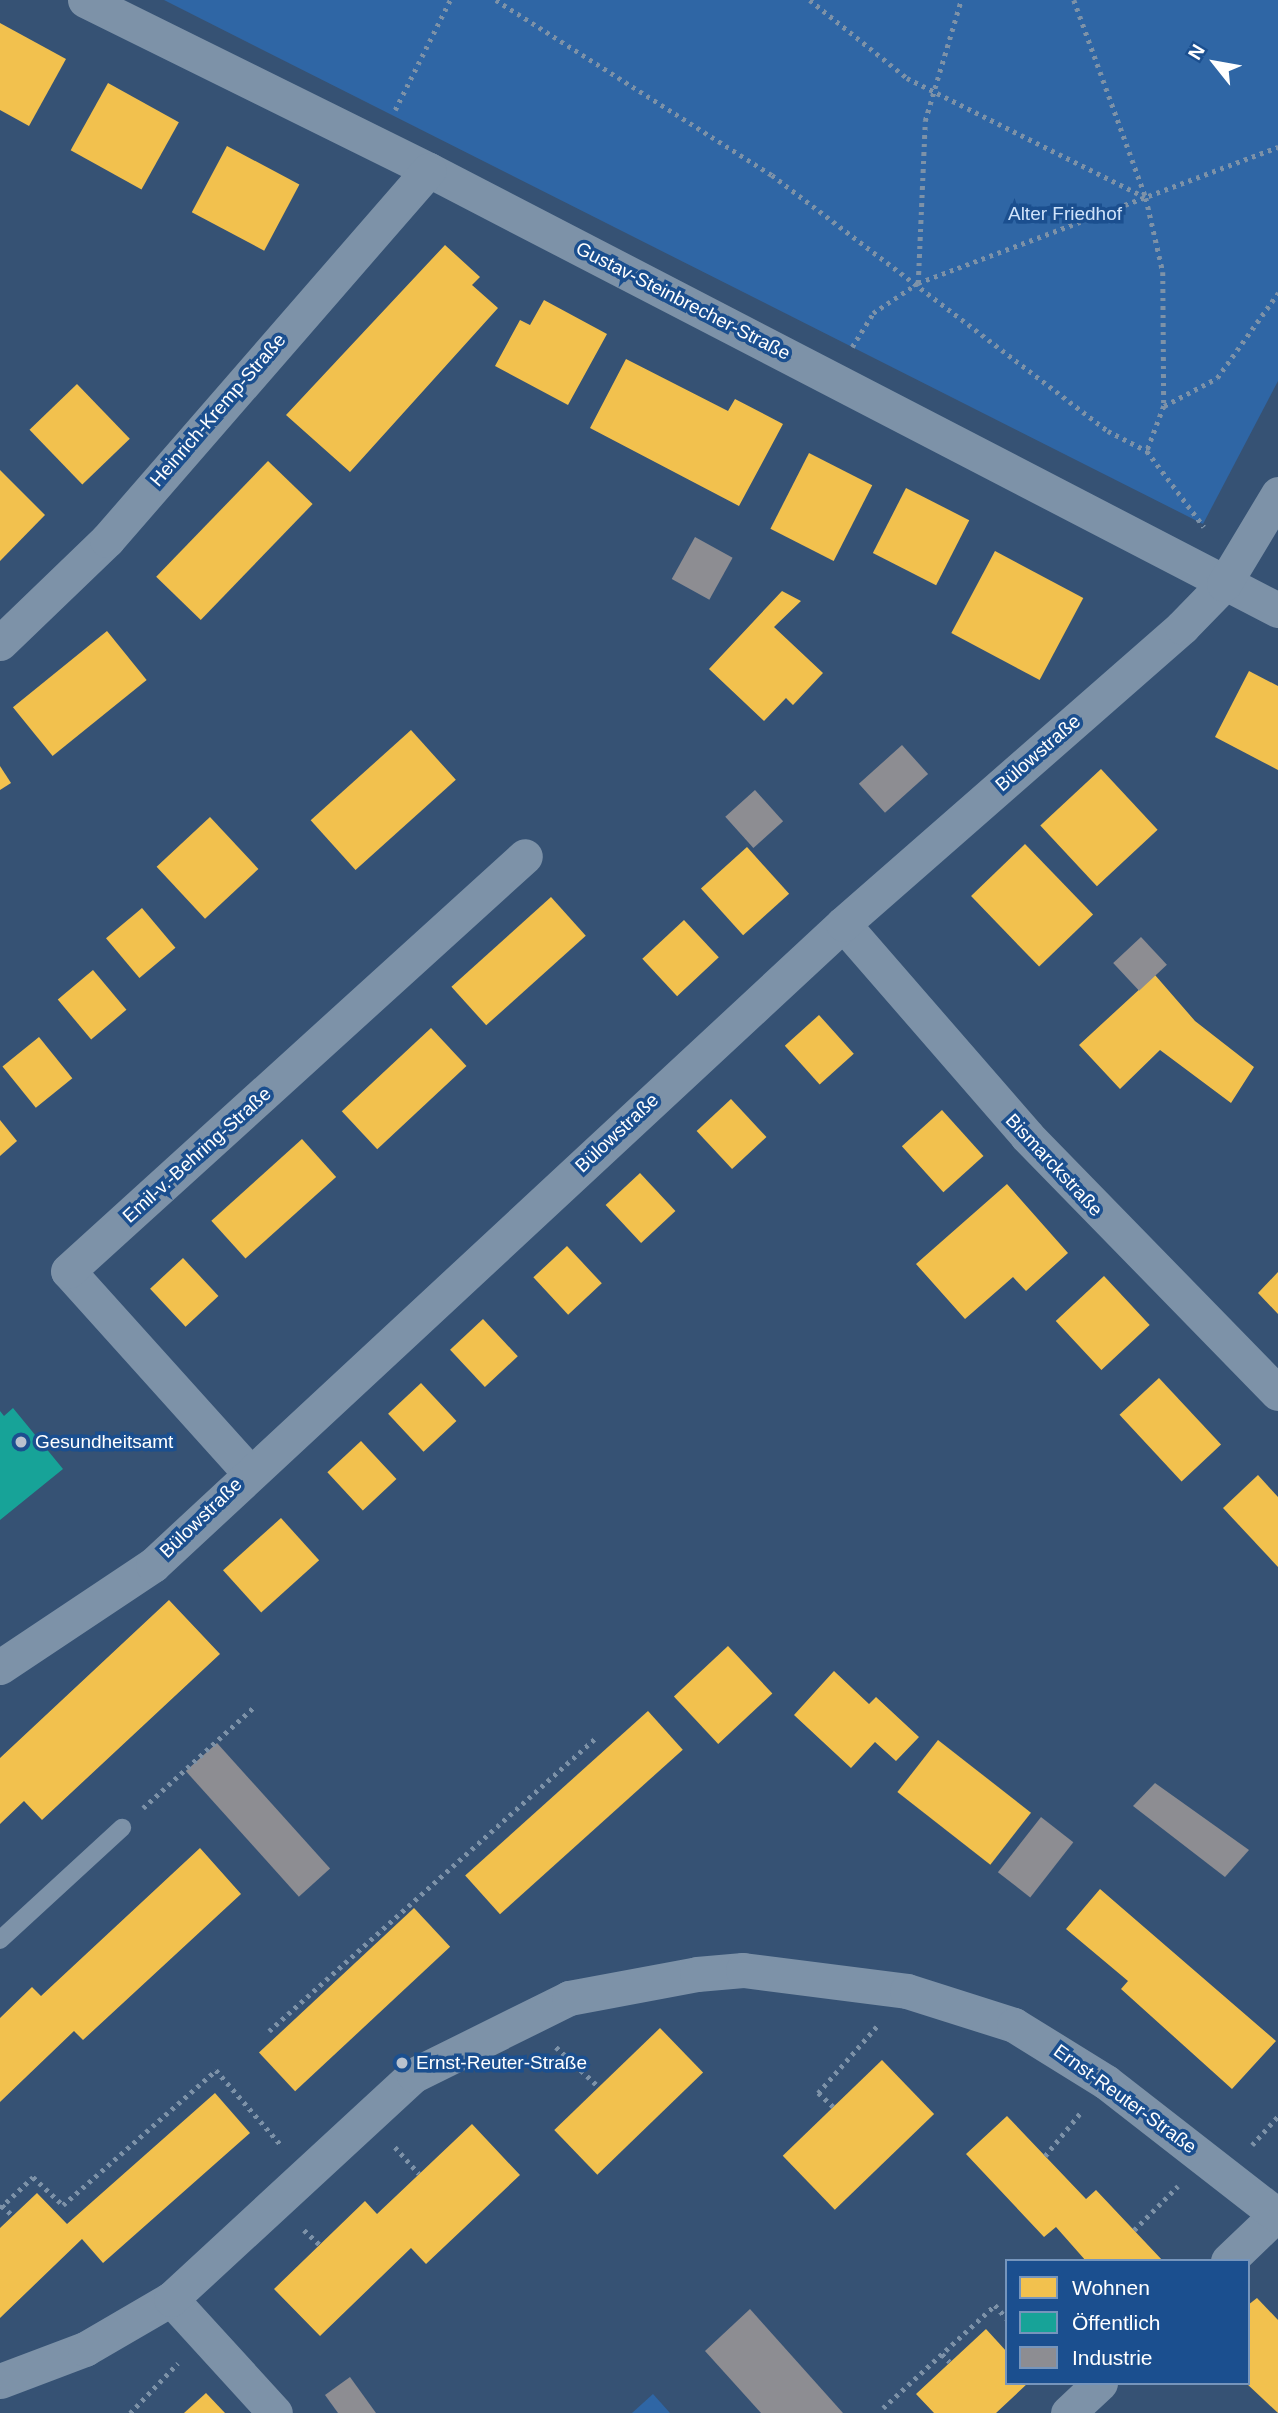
<!DOCTYPE html>
<html>
<head>
<meta charset="utf-8">
<style>
  body { margin:0 }
  #map { position:relative; width:1278px; height:2413px; overflow:hidden; background:#365274; font-family:Helvetica,sans-serif }
  div>[style] { position:absolute }
  .green>* { inset:0; background:#2f66a5 }
  .homes>* { inset:0; background:#f2c14e; transform-origin:0 0 }
  .public>* { inset:0; background:#17a398 }
  .industry>* { inset:0; background:#8d8d92; transform-origin:0 0 }
  .path>* { height:4.5px; margin-top:-2.25px; transform-origin:0; background:repeating-linear-gradient(90deg,#7d92a8 0 3.5px,transparent 0 8.5px) }
  .lane>* { height:18px; margin:-9px; padding:0 9px; transform-origin:9px; border-radius:9px; background:#7d92a8 }
  .street>* { height:35px; margin:-17.5px; padding:0 17.5px; transform-origin:17.5px; border-radius:17.5px; background:#7d92a8 }
  .dots>* { width:19px; height:19px; translate:-50% -50%; box-sizing:border-box; border:4px solid #1b4f8f; border-radius:50% }
  span { translate:-50% -50%; white-space:nowrap; text-align:center; line-height:1.15; -webkit-text-stroke:7px #1b4f8f; paint-order:stroke }
  .park-label { font-size:19px; color:#cfe3fa }
  .street-label { font-size:19px; color:#fff }
  .poi-label { font-size:19px; color:#fff }
  .left { translate:0 -50%; text-align:left }
  .legend { position:absolute; left:1005px; top:2259px; width:245px; height:126px; box-sizing:border-box; background:#1b4f8f; border:2px solid #7695bc; margin:0; padding:9px 12px; list-style:none; font-size:21px; color:#fff }
  .legend li { display:flex; align-items:center; gap:14px; height:35px }
  .legend b { width:35px; border:2px solid #7695bc }
  .north { position:absolute; left:1180px; top:28px; width:70px; height:70px; -webkit-text-stroke:5px #1b4f8f; paint-order:stroke; rotate:301deg; font-size:19px; font-weight:700; line-height:28px; text-align:center; color:#fff }
  .north::after { content:''; display:block; margin:auto; width:24px; height:32px; background:#fff; clip-path:polygon(50% 0,100% 100%,50% 72%,0 100%) }
</style>
</head>
<body>
<div id="map">
  <div class="green">
    <div style="clip-path:polygon(164px 0,1278px 0,1278px 381px,1203px 524px)"></div>
    <div style="clip-path:polygon(653px 2394px,670px 2413px,632px 2413px)"></div>
  </div>
  <div class="homes">
    <div style="clip-path:polygon(0 23px,66px 59px,29px 126px,0 110px)"></div>
    <div style="left:108px;top:83px;width:81px;height:77px;rotate:29deg"></div>
    <div style="left:227px;top:146px;width:82px;height:75px;rotate:28deg"></div>
    <div style="clip-path:polygon(445px 245px,480px 277px,472px 285px,498px 308px,350px 472px,286px 415px)"></div>
    <div style="clip-path:polygon(544px 300px,607px 334px,568px 405px,495px 366px,520px 320px,530px 325px)"></div>
    <div style="clip-path:polygon(626px 359px,728px 411px,735px 399px,783px 424px,739px 506px,590px 428px)"></div>
    <div style="left:77px;top:384px;width:76px;height:66px;rotate:46deg"></div>
    <div style="left:809px;top:453px;width:71px;height:85px;rotate:27deg"></div>
    <div style="left:268px;top:461px;width:62px;height:161px;rotate:44deg"></div>
    <div style="clip-path:polygon(0 470px,45px 515px,0 561px)"></div>
    <div style="left:906px;top:488px;width:71px;height:73px;rotate:27deg"></div>
    <div style="left:995px;top:551px;width:100px;height:93px;rotate:28deg"></div>
    <div style="clip-path:polygon(782px 591px,801px 601px,774px 627px,823px 673px,793px 705px,786px 698px,764px 721px,709px 669px)"></div>
    <div style="left:107px;top:631px;width:63px;height:121px;rotate:51deg"></div>
    <div style="clip-path:polygon(1249px 671px,1278px 686px,1278px 770px,1215px 737px)"></div>
    <div style="left:411px;top:730px;width:67px;height:135px;rotate:48deg"></div>
    <div style="clip-path:polygon(0 766px,11px 783px,0 790px)"></div>
    <div style="left:1101px;top:769px;width:83px;height:83px;rotate:47deg"></div>
    <div style="left:210px;top:817px;width:71px;height:73px;rotate:47deg"></div>
    <div style="left:1025px;top:844px;width:98px;height:75px;rotate:46deg"></div>
    <div style="left:747px;top:847px;width:63px;height:62px;rotate:48deg"></div>
    <div style="left:551px;top:897px;width:52px;height:134px;rotate:48deg"></div>
    <div style="left:142px;top:908px;width:52px;height:47px;rotate:50deg"></div>
    <div style="left:684px;top:920px;width:51px;height:57px;rotate:47deg"></div>
    <div style="left:93px;top:970px;width:52px;height:46px;rotate:50deg"></div>
    <div style="clip-path:polygon(1155px 975px,1195px 1021px,1254px 1067px,1231px 1103px,1160px 1050px,1120px 1089px,1079px 1045px)"></div>
    <div style="left:819px;top:1015px;width:52px;height:46px;rotate:48deg"></div>
    <div style="left:431px;top:1028px;width:52px;height:122px;rotate:47deg"></div>
    <div style="left:39px;top:1037px;width:53px;height:47px;rotate:51deg"></div>
    <div style="left:731px;top:1099px;width:52px;height:47px;rotate:47deg"></div>
    <div style="left:942px;top:1110px;width:62px;height:54px;rotate:48deg"></div>
    <div style="clip-path:polygon(0 1120px,17px 1141px,0 1156px)"></div>
    <div style="left:302px;top:1139px;width:51px;height:122px;rotate:48deg"></div>
    <div style="left:640px;top:1173px;width:52px;height:47px;rotate:47deg"></div>
    <div style="clip-path:polygon(1007px 1184px,1068px 1253px,1026px 1291px,1013px 1277px,965px 1319px,916px 1264px)"></div>
    <div style="left:567px;top:1246px;width:51px;height:46px;rotate:47deg"></div>
    <div style="left:183px;top:1258px;width:52px;height:45px;rotate:47deg"></div>
    <div style="clip-path:polygon(1278px 1272px,1278px 1314px,1258px 1293px)"></div>
    <div style="left:1104px;top:1276px;width:67px;height:66px;rotate:47deg"></div>
    <div style="left:483px;top:1319px;width:51px;height:45px;rotate:47deg"></div>
    <div style="left:1159px;top:1378px;width:91px;height:54px;rotate:47deg"></div>
    <div style="left:421px;top:1383px;width:52px;height:45px;rotate:47deg"></div>
    <div style="left:361px;top:1441px;width:52px;height:46px;rotate:47deg"></div>
    <div style="clip-path:polygon(1258px 1475px,1278px 1497px,1278px 1567px,1223px 1508px)"></div>
    <div style="left:281px;top:1518px;width:57px;height:78px;rotate:48deg"></div>
    <div style="clip-path:polygon(169px 1600px,220px 1654px,42px 1820px,24px 1801px,0 1824px,0 1758px)"></div>
    <div style="left:728px;top:1646px;width:65px;height:74px;rotate:47deg"></div>
    <div style="clip-path:polygon(834px 1671px,869px 1704px,876px 1697px,919px 1737px,896px 1761px,875px 1742px,851px 1768px,794px 1715px)"></div>
    <div style="left:648px;top:1711px;width:52px;height:246px;rotate:48deg"></div>
    <div style="left:938px;top:1740px;width:118px;height:66px;rotate:38deg"></div>
    <div style="clip-path:polygon(200px 1848px,241px 1894px,83px 2040px,74px 2031px,0 2102px,0 2018px,32px 1987px,41px 1996px)"></div>
    <div style="clip-path:polygon(1100px 1889px,1276px 2041px,1232px 2089px,1121px 1989px,1128px 1981px,1066px 1929px)"></div>
    <div style="left:414px;top:1908px;width:53px;height:212px;rotate:47deg"></div>
    <div style="left:660px;top:2028px;width:62px;height:147px;rotate:46deg"></div>
    <div style="left:882px;top:2060px;width:75px;height:138px;rotate:46deg"></div>
    <div style="clip-path:polygon(215px 2093px,250px 2133px,103px 2263px,82px 2239px,0 2318px,0 2228px,37px 2193px,67px 2224px)"></div>
    <div style="clip-path:polygon(1007px 2116px,1086px 2199px,1096px 2190px,1163px 2261px,1086px 2261px,1056px 2227px,1044px 2237px,966px 2154px)"></div>
    <div style="clip-path:polygon(472px 2124px,520px 2175px,426px 2264px,411px 2248px,320px 2336px,274px 2289px,365px 2201px,377px 2214px)"></div>
    <div style="clip-path:polygon(1257px 2298px,1278px 2320px,1278px 2413px,1246px 2383px,1248px 2305px)"></div>
    <div style="clip-path:polygon(986px 2329px,1007px 2352px,1007px 2383px,1028px 2383px,996px 2413px,934px 2413px,916px 2394px)"></div>
    <div style="clip-path:polygon(206px 2393px,225px 2413px,184px 2413px)"></div>
  </div>
  <div class="public">
    <div style="clip-path:polygon(13px 1408px,63px 1469px,0 1520px,0 1411px,4px 1416px)"></div>
  </div>
  <div class="industry">
    <div style="left:695px;top:537px;width:43px;height:48px;rotate:29deg"></div>
    <div style="left:902px;top:745px;width:39px;height:58px;rotate:48deg"></div>
    <div style="left:755px;top:790px;width:42px;height:40px;rotate:48deg"></div>
    <div style="left:1141px;top:937px;width:38px;height:38px;rotate:47deg"></div>
    <div style="left:217px;top:1743px;width:169px;height:42px;rotate:48deg"></div>
    <div style="clip-path:polygon(1155px 1783px,1249px 1850px,1225px 1877px,1133px 1806px)"></div>
    <div style="left:1041px;top:1817px;width:41px;height:70px;rotate:38deg"></div>
    <div style="clip-path:polygon(750px 2309px,843px 2413px,761px 2413px,705px 2351px)"></div>
    <div style="clip-path:polygon(350px 2377px,376px 2413px,338px 2413px,325px 2395px)"></div>
  </div>
  <div class="path">
    <div style="left:496px;top:0;width:327px;rotate:32.4deg"></div>
    <div style="left:772px;top:175px;width:422px;rotate:37.3deg"></div>
    <div style="left:1108px;top:431px;width:44px;rotate:27.1deg"></div>
    <div style="left:810px;top:0;width:124px;rotate:38.8deg"></div>
    <div style="left:907px;top:78px;width:266px;rotate:26.6deg"></div>
    <div style="left:1074px;top:0;width:211px;rotate:70deg"></div>
    <div style="left:1146px;top:198px;width:76px;rotate:77.1deg"></div>
    <div style="left:1163px;top:272px;width:134px;rotate:89.6deg"></div>
    <div style="left:1164px;top:406px;width:48px;rotate:110.7deg"></div>
    <div style="left:1147px;top:451px;width:95px;rotate:53.1deg"></div>
    <div style="left:395px;top:110px;width:123px;rotate:-63.4deg"></div>
    <div style="left:918px;top:283px;width:162px;rotate:-87.5deg"></div>
    <div style="left:925px;top:121px;width:126px;rotate:-73.4deg"></div>
    <div style="left:852px;top:347px;width:40px;rotate:-58deg"></div>
    <div style="left:873px;top:313px;width:54px;rotate:-33.7deg"></div>
    <div style="left:918px;top:283px;width:385px;rotate:-20.7deg"></div>
    <div style="left:1164px;top:406px;width:60px;rotate:-27.8deg"></div>
    <div style="left:1217px;top:378px;width:105px;rotate:-54.3deg"></div>
    <div style="left:143px;top:1808px;width:149px;rotate:-42.3deg"></div>
    <div style="left:269px;top:2031px;width:440px;rotate:-41.9deg"></div>
    <div style="left:556px;top:2047px;width:59px;rotate:42.9deg"></div>
    <div style="left:833px;top:2107px;width:21px;rotate:-137deg"></div>
    <div style="left:818px;top:2093px;width:89px;rotate:-48.6deg"></div>
    <div style="left:1252px;top:2145px;width:39px;rotate:-48deg"></div>
    <div style="left:395px;top:2147px;width:36px;rotate:48deg"></div>
    <div style="left:1045px;top:2156px;width:57px;rotate:-50.7deg"></div>
    <div style="left:2px;top:2205px;width:16px;rotate:45deg"></div>
    <div style="left:0;top:2208px;width:45px;rotate:-43.2deg"></div>
    <div style="left:33px;top:2177px;width:41px;rotate:43deg"></div>
    <div style="left:63px;top:2205px;width:204px;rotate:-41.4deg"></div>
    <div style="left:216px;top:2070px;width:98px;rotate:49.1deg"></div>
    <div style="left:304px;top:2230px;width:22px;rotate:43deg"></div>
    <div style="left:1134px;top:2230px;width:62px;rotate:-45deg"></div>
    <div style="left:942px;top:2354px;width:11px;rotate:45deg"></div>
    <div style="left:883px;top:2408px;width:152px;rotate:-42.6deg"></div>
    <div style="left:995px;top:2305px;width:18px;rotate:49deg"></div>
    <div style="left:130px;top:2413px;width:69px;rotate:-46.2deg"></div>
  </div>
  <div class="lane">
    <div style="left:0;top:1940px;width:166px;rotate:-42.6deg"></div>
  </div>
  <div class="street">
    <div style="left:85px;top:0;width:384px;rotate:26.3deg"></div>
    <div style="left:429px;top:170px;width:956px;rotate:27.4deg"></div>
    <div style="left:0;top:643px;width:149px;rotate:-43.9deg"></div>
    <div style="left:107px;top:540px;width:490px;rotate:-49deg"></div>
    <div style="left:843px;top:924px;width:281px;rotate:49deg"></div>
    <div style="left:1027px;top:1136px;width:359px;rotate:45.7deg"></div>
    <div style="left:249px;top:1472px;width:270px;rotate:-132deg"></div>
    <div style="left:68px;top:1271px;width:617px;rotate:-42.24deg"></div>
    <div style="left:0;top:1667px;width:184px;rotate:-33.7deg"></div>
    <div style="left:153px;top:1565px;width:942px;rotate:-42.89deg"></div>
    <div style="left:843px;top:924px;width:451px;rotate:-41.2deg"></div>
    <div style="left:1182px;top:627px;width:60px;rotate:-45.7deg"></div>
    <div style="left:1224px;top:584px;width:105px;rotate:-59deg"></div>
    <div style="left:1228px;top:2261px;width:66px;rotate:-43.8deg"></div>
    <div style="left:171px;top:2299px;width:154px;rotate:47.6deg"></div>
    <div style="left:0;top:2381px;width:91px;rotate:-20.6deg"></div>
    <div style="left:85px;top:2349px;width:99px;rotate:-30.2deg"></div>
    <div style="left:171px;top:2299px;width:330px;rotate:-42.7deg"></div>
    <div style="left:414px;top:2075px;width:173px;rotate:-26.4deg"></div>
    <div style="left:569px;top:1998px;width:130px;rotate:-10.6deg"></div>
    <div style="left:697px;top:1974px;width:46px;rotate:-5deg"></div>
    <div style="left:743px;top:1970px;width:165px;rotate:7.3deg"></div>
    <div style="left:907px;top:1991px;width:112px;rotate:17.6deg"></div>
    <div style="left:1014px;top:2025px;width:108px;rotate:31.8deg"></div>
    <div style="left:1106px;top:2082px;width:218px;rotate:37.9deg"></div>
    <div style="left:1068px;top:2413px;width:44px;rotate:-43.2deg"></div>
  </div>
  <div class="dots">
    <div style="left:21px;top:1442px;background:#b9c2ce"></div>
    <div style="left:402px;top:2063px;background:#b9c2ce"></div>
  </div>
  <div class="park-label">
    <span style="left:1065px;top:214px">Alter Friedhof</span>
  </div>
  <div class="street-label">
    <span style="left:683px;top:301px;rotate:27deg">Gustav-Steinbrecher-Straße</span>
    <span style="left:218px;top:410px;rotate:-49deg">Heinrich-Kremp-Straße</span>
    <span style="left:1038px;top:753px;rotate:-41deg">Bülowstraße</span>
    <span style="left:617px;top:1133px;rotate:-43deg">Bülowstraße</span>
    <span style="left:197px;top:1155px;rotate:-42deg">Emil-v.-Behring-Straße</span>
    <span style="left:1054px;top:1165px;rotate:47deg">Bismarckstraße</span>
    <span style="left:201px;top:1518px;rotate:-44deg">Bülowstraße</span>
    <span style="left:1125px;top:2099px;rotate:36deg">Ernst-Reuter-Straße</span>
  </div>
  <div class="poi-label">
    <span class="left" style="left:35px;top:1442px">Gesundheitsamt</span>
    <span class="left" style="left:416px;top:2063px">Ernst-Reuter-Straße</span>
  </div>
  <ul class="legend">
  <li><b style="height:19px;background:#f2c14e"></b>Wohnen</li>
  <li><b style="height:19px;background:#17a398"></b>Öffentlich</li>
  <li><b style="height:19px;background:#8d8d92"></b>Industrie</li>
  </ul>
  <div class="north">N</div>
</div>
</body>
</html>
